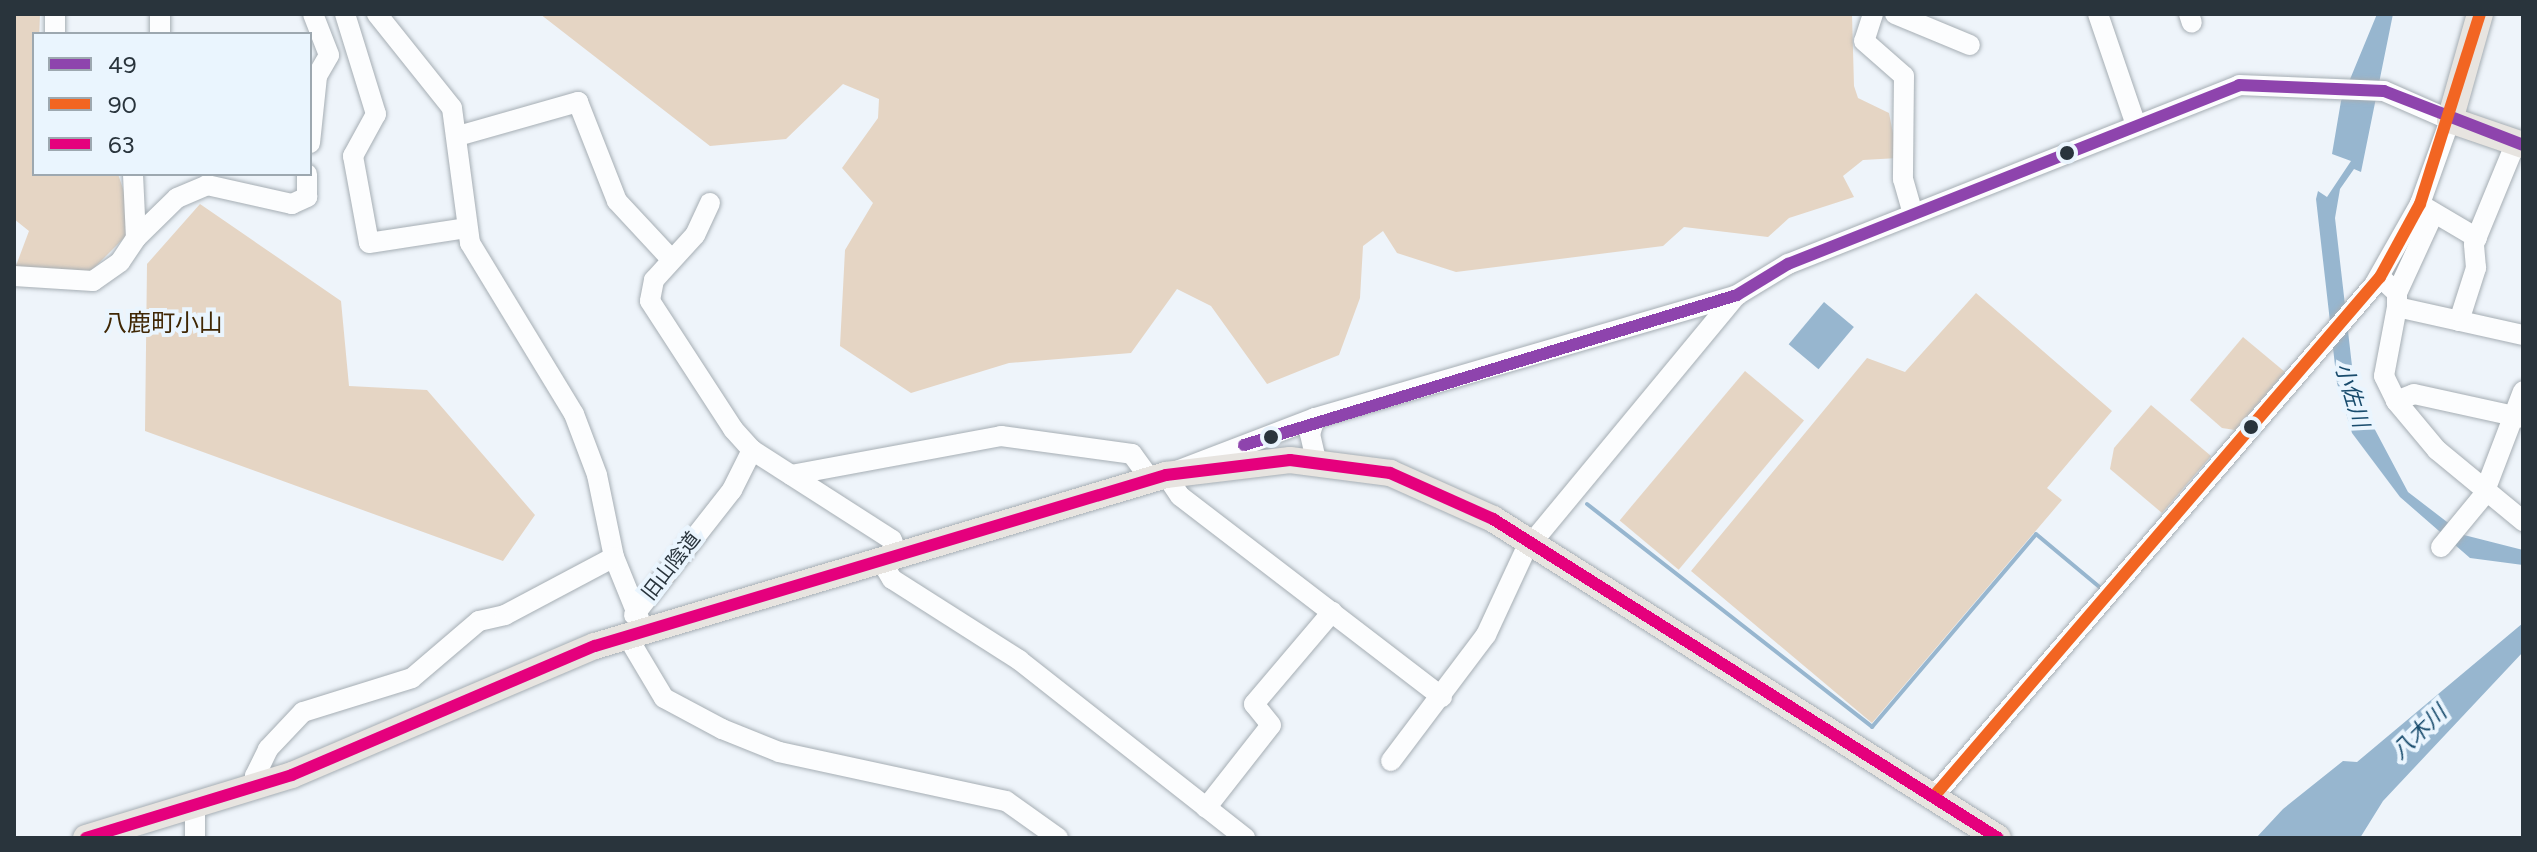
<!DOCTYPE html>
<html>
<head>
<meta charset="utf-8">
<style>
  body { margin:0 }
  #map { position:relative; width:2537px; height:852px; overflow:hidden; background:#eef4fa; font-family:Figtree,"Noto Sans JP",sans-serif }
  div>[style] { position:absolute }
  .green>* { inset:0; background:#e5d5c4; transform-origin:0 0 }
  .water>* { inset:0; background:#97b6cf; transform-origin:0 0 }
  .stream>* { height:4px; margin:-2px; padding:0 2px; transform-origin:2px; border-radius:2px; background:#97b6cf }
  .roads { filter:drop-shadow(0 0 2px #a6aeb4) drop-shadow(0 0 2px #a6aeb4) }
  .minor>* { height:20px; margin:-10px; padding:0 10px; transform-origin:10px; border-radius:10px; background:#fcfdfe }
  .major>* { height:26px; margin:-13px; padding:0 13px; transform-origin:13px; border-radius:13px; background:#e7e4e0 }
  .bus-1>* { height:12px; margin:-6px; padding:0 6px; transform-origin:6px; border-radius:6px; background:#8e44ad }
  .bus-2>* { height:12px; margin:-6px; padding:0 6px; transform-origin:6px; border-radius:6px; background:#f26522 }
  .bus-3>* { height:12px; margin:-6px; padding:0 6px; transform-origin:6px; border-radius:6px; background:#e5007d }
  .dots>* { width:22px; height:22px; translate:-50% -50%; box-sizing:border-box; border:4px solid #eaf5fe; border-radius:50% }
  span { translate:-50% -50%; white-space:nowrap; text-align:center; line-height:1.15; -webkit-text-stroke:8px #eaf5fe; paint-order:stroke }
  .street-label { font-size:20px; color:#29343c }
  .water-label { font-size:22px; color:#194c6d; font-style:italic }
  .quarter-label { font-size:24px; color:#402704 }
  .frame { position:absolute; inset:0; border:16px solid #29343c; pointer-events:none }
  .legend { position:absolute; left:32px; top:32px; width:280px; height:144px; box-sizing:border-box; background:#eaf5fe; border:2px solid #9da8b0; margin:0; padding:10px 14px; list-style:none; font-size:24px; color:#29343c }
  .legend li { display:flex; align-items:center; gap:16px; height:40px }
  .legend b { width:40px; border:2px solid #9da8b0 }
</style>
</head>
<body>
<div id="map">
  <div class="green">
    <div style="clip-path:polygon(14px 14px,40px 14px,34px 174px,118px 174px,130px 209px,126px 236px,90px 272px,14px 271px,29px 231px,14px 219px)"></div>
    <div style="clip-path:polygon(540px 14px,1852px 14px,1854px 86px,1858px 98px,1889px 113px,1898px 158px,1863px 160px,1843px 176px,1854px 197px,1789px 218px,1768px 237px,1684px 227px,1663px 246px,1456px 272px,1397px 253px,1383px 231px,1363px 246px,1360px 298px,1339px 355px,1267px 384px,1211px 306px,1177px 289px,1131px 353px,1009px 363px,911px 393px,840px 346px,845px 250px,873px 203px,842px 168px,878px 118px,879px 99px,843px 84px,786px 139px,710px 146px)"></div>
    <div style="clip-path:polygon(200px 204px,341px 301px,349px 386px,427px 390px,535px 515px,503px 561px,145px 431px,147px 264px)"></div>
    <div style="clip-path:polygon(1976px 293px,2112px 411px,2047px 488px,2062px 500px,1872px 723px,1691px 571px,1867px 358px,1905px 372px)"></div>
    <div style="clip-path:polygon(2243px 337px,2285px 372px,2235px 430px,2222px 428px,2190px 400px)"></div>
    <div style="left:1745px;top:371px;width:77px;height:195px;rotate:40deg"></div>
    <div style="clip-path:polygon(2151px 405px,2211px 456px,2162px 513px,2110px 469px,2114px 448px)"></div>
  </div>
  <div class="water">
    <div style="clip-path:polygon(2377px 14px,2393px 14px,2361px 172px,2354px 169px,2340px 189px,2335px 218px,2355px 392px,2408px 492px,2464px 535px,2523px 550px,2523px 565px,2470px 558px,2400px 497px,2352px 433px,2337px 383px,2316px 199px,2318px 191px,2327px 197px,2351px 161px,2332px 154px,2341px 101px)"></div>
    <div style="left:1824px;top:302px;width:39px;height:55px;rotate:40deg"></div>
    <div style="clip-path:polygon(2523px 623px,2523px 652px,2383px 801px,2360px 838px,2256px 838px,2283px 809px,2343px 761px,2357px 762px)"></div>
  </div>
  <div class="stream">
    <div style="left:1587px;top:504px;width:362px;rotate:38deg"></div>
    <div style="left:1872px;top:727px;width:253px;rotate:-49.6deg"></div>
    <div style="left:2036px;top:534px;width:87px;rotate:39.9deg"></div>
  </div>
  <div class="roads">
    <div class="minor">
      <div style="left:55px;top:14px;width:20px;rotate:90deg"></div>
      <div style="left:345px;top:14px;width:105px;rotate:72.8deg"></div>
      <div style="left:376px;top:114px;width:48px;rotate:118.7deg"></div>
      <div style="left:353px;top:156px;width:88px;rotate:79.6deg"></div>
      <div style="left:369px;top:243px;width:98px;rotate:-8.8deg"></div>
      <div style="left:377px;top:14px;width:120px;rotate:51.4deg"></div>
      <div style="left:452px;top:108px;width:136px;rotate:82.4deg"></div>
      <div style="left:470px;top:243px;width:200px;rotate:58.7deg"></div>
      <div style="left:574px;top:414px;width:65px;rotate:69.3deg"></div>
      <div style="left:597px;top:475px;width:84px;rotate:78.3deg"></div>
      <div style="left:614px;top:557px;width:80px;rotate:67.9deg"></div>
      <div style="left:1873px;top:14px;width:28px;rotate:108deg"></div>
      <div style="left:1864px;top:41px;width:53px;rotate:41.2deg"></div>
      <div style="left:1904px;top:76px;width:103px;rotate:90.6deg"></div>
      <div style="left:1903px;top:179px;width:35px;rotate:74deg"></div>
      <div style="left:1895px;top:14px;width:81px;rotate:22.5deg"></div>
      <div style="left:2098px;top:14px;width:117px;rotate:71.1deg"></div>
      <div style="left:2189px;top:14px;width:9px;rotate:72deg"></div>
      <div style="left:160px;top:34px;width:20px;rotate:-90deg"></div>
      <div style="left:458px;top:136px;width:125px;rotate:-15.8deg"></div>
      <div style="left:578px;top:102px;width:106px;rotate:68.5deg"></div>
      <div style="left:617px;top:201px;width:76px;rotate:47.1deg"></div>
      <div style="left:310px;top:143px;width:67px;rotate:-84deg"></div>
      <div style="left:317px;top:76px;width:24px;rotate:-60deg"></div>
      <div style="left:329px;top:55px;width:44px;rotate:-111.3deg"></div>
      <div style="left:710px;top:203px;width:35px;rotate:115deg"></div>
      <div style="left:695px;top:235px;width:61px;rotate:132.3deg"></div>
      <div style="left:654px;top:280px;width:21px;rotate:101deg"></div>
      <div style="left:650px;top:301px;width:153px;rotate:57deg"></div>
      <div style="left:733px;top:429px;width:28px;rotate:48deg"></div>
      <div style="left:752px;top:450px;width:166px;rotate:32.7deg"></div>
      <div style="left:892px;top:540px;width:14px;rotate:69deg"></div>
      <div style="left:897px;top:553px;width:19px;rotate:125deg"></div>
      <div style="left:886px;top:569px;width:12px;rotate:59deg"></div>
      <div style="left:892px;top:579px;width:151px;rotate:32.5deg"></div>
      <div style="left:1019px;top:660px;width:288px;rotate:38.2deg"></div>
      <div style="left:2428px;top:209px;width:57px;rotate:30.6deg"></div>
      <div style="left:136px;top:238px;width:57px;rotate:-44.3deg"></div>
      <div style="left:177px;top:198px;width:33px;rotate:-23deg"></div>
      <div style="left:207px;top:185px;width:87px;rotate:12.6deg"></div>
      <div style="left:292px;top:204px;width:17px;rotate:-25deg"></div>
      <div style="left:307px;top:197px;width:23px;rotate:-90deg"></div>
      <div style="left:14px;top:276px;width:79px;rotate:3.6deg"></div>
      <div style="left:93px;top:281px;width:33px;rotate:-35deg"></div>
      <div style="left:120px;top:262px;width:29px;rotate:-56deg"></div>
      <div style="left:136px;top:238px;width:64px;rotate:-92.7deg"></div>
      <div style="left:2380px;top:277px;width:23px;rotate:43deg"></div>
      <div style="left:2397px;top:293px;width:14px;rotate:90deg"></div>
      <div style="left:2397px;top:307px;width:129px;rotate:12.5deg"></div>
      <div style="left:2397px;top:293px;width:81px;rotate:-65.3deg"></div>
      <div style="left:2431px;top:219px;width:19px;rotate:-126deg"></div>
      <div style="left:2397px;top:307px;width:70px;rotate:100.7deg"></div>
      <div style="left:2384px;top:376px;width:28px;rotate:64deg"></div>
      <div style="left:2396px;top:401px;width:64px;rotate:50.1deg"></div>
      <div style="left:2437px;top:450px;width:112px;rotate:39.5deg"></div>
      <div style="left:2459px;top:321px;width:56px;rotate:-72.2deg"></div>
      <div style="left:2476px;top:268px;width:24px;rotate:-95deg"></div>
      <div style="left:2474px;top:244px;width:110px;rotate:-67.6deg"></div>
      <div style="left:2396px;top:401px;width:19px;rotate:-21deg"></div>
      <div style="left:2414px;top:394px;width:112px;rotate:12.4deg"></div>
      <div style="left:1315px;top:418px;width:17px;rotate:107deg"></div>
      <div style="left:1310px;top:434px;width:28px;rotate:77deg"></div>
      <div style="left:791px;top:475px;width:214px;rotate:-10.5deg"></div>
      <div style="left:1001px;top:436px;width:132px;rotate:7.8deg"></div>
      <div style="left:1132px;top:454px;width:31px;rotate:54deg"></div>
      <div style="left:2441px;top:547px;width:66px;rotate:-50.5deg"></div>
      <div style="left:2483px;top:496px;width:112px;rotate:-69.1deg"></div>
      <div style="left:634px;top:615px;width:159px;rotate:-51.9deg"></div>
      <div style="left:732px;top:490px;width:45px;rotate:-63.4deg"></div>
      <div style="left:627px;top:636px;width:72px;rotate:59.2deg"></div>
      <div style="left:664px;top:698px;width:66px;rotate:28.1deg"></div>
      <div style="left:722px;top:729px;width:61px;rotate:22deg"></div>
      <div style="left:779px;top:752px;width:232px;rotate:12.2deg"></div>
      <div style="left:1006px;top:801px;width:64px;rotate:35.4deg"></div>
      <div style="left:1442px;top:697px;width:330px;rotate:-142.5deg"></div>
      <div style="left:1180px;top:496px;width:25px;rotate:-124deg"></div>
      <div style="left:1166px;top:475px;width:160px;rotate:-20.9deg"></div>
      <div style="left:1315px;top:418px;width:440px;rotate:-16.2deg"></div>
      <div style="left:1737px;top:295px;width:60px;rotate:-31.3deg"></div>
      <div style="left:1788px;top:264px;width:485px;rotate:-21.6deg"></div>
      <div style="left:2239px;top:85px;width:145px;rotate:2.4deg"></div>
      <div style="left:2384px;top:91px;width:72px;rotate:23.7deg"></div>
      <div style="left:2450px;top:120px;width:89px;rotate:109.7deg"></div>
      <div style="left:2420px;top:204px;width:93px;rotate:119.6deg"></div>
      <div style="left:2374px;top:285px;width:673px;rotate:130.72deg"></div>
      <div style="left:1391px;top:761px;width:158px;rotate:-53deg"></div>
      <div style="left:1486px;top:635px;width:93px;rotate:-65.1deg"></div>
      <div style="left:1525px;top:551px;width:332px;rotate:-50.4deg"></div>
      <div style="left:259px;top:787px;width:12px;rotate:-110deg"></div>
      <div style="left:255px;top:776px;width:30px;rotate:-64deg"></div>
      <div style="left:268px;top:749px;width:51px;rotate:-46.6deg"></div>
      <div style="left:303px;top:712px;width:114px;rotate:-17.3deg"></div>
      <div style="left:412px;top:678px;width:88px;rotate:-40.4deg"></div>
      <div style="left:479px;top:621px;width:27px;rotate:-13deg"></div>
      <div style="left:505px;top:615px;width:123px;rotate:-28deg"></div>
      <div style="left:1206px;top:808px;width:105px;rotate:-51.9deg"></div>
      <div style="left:1271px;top:725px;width:27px;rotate:-129deg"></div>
      <div style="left:1254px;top:704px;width:121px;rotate:-49.7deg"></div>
      <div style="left:195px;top:838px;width:29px;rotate:-90deg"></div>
    </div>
    <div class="major">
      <div style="left:2480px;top:14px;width:110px;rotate:105.8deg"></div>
      <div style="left:2450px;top:120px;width:77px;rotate:18.9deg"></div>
      <div style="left:86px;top:838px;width:215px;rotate:-17deg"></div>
      <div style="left:292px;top:775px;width:329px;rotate:-23.1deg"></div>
      <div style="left:595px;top:646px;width:596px;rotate:-16.67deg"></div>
      <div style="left:1166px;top:475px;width:125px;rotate:-6.9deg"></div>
      <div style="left:1290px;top:460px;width:101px;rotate:7.4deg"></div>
      <div style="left:1390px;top:473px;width:113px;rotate:24.1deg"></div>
      <div style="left:1493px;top:519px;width:597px;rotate:32.28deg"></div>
    </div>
  </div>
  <div class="bus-1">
    <div style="left:1244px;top:445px;width:515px;rotate:-16.92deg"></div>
    <div style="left:1737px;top:295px;width:60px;rotate:-31.3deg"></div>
    <div style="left:1788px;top:264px;width:485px;rotate:-21.6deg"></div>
    <div style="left:2239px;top:85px;width:145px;rotate:2.4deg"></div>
    <div style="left:2384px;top:91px;width:149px;rotate:21.2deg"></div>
  </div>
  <div class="bus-2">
    <div style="left:1935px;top:795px;width:683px;rotate:-49.34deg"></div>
    <div style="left:2380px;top:277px;width:83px;rotate:-61.3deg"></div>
    <div style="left:2420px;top:204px;width:199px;rotate:-72.5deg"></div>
  </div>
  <div class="bus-3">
    <div style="left:86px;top:838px;width:215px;rotate:-17deg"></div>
    <div style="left:292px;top:775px;width:329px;rotate:-23.1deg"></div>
    <div style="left:595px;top:646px;width:596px;rotate:-16.67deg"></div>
    <div style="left:1166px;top:475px;width:125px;rotate:-6.9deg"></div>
    <div style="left:1290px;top:460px;width:101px;rotate:7.4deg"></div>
    <div style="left:1390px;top:473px;width:113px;rotate:24.1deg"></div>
    <div style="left:1493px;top:519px;width:597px;rotate:32.28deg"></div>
  </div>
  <div class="dots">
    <div style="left:2067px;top:153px;background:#29343c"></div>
    <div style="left:2251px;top:427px;background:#29343c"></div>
    <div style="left:1271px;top:437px;background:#29343c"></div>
  </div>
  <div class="street-label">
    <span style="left:671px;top:566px;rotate:-52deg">旧山陰道</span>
  </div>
  <div class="water-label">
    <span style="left:2352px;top:395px;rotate:73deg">小佐川</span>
    <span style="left:2419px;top:732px;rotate:-44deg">八木川</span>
  </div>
  <div class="quarter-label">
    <span style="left:163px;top:323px">八鹿町小山</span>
  </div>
  <div class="frame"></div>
  <ul class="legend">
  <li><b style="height:10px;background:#8e44ad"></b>49</li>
  <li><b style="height:10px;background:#f26522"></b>90</li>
  <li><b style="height:10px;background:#e5007d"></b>63</li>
  </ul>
</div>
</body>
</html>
